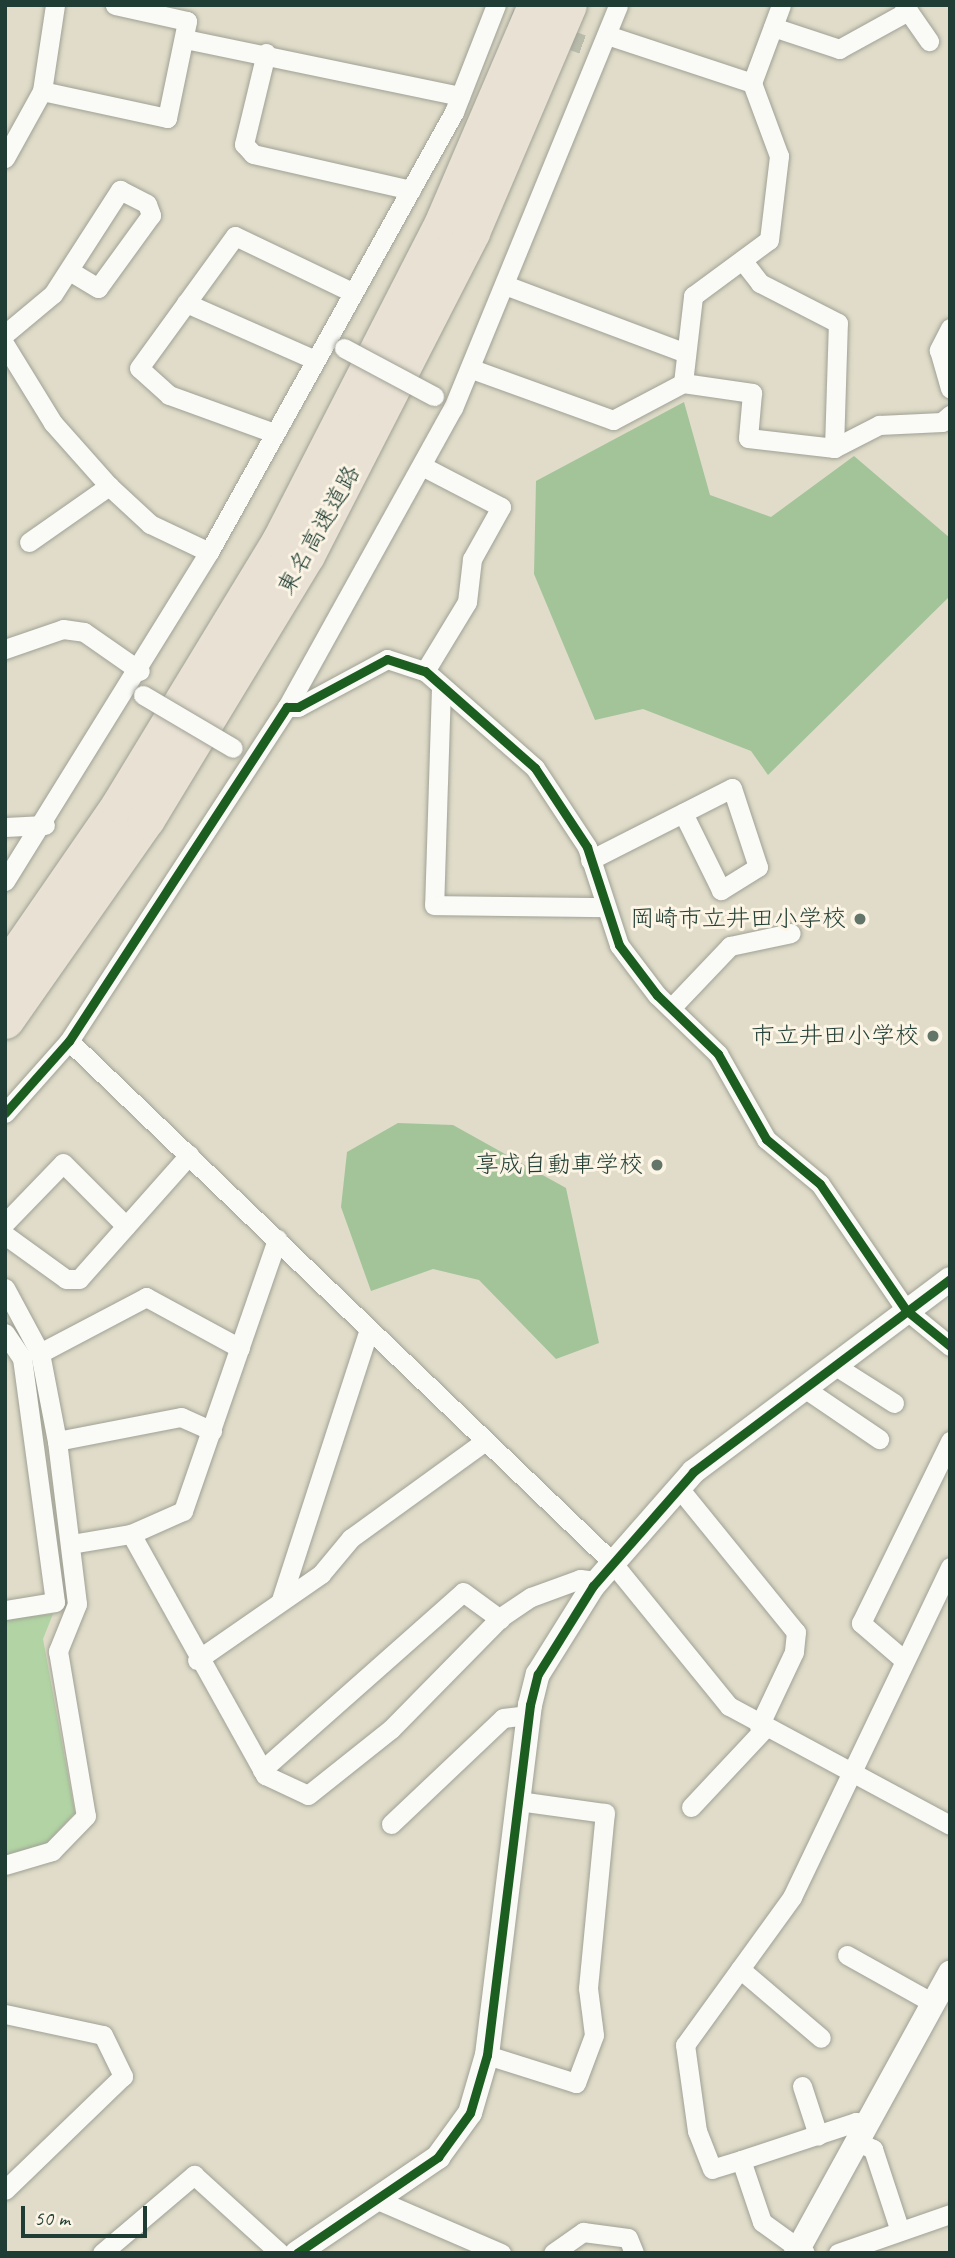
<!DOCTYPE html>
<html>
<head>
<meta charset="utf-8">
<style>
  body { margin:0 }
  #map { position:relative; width:955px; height:2258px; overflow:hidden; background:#e0dcc9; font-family:Caveat,"Klee One",sans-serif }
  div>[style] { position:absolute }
  .green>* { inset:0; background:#b2d4a4 }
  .forest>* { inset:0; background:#a3c499 }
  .minor-tunnel>* { height:19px; margin-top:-9.5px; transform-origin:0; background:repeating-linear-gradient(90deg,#b9bcab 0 19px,transparent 0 29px) }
  .roads { filter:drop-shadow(0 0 2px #a0a195) drop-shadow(0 0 2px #a0a195) }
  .minor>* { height:19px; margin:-9.5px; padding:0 9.5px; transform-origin:9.5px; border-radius:9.5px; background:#fafaf7 }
  .tertiary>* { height:24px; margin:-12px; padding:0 12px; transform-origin:12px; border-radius:12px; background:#fafaf7 }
  .motorway>* { height:37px; margin:-18.5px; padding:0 18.5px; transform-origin:18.5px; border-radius:18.5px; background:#e8e1d4 }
  .bridges { filter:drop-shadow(0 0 2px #a0a195) drop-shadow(0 0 2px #a0a195) }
  .minor-bridge>* { height:19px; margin:-9.5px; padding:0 9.5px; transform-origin:9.5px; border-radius:9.5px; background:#fafaf7 }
  .cycleway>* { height:9px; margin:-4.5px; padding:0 4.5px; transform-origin:4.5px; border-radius:4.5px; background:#1b5e20 }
  .dots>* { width:19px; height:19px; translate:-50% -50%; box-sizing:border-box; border:4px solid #fcf5e5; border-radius:50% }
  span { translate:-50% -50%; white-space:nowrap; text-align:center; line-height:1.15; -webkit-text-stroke:6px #fcf5e5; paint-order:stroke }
  .street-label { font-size:24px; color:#1f3d34 }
  .poi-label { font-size:24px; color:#1f3d34 }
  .right { translate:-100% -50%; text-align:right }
  .frame { position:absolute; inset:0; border:7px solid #1f3d34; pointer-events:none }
  .scale { position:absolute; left:21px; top:2206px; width:126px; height:32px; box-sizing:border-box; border:4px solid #1f3d34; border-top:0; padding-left:9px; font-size:21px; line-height:24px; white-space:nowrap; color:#1f3d34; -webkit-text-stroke:5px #fcf5e5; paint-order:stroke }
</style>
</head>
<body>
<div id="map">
  <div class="green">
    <div style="clip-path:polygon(53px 1614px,43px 1639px,75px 1813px,46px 1844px,5px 1857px,5px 1619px)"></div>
  </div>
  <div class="forest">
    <div style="clip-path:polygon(684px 402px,710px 495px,771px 517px,854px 456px,950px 538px,950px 596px,768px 775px,751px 751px,643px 709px,595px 720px,534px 574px,536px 481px)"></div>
    <div style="clip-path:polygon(398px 1123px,453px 1125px,566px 1188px,599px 1343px,556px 1359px,479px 1280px,433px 1269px,371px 1291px,341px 1207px,347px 1152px)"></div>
  </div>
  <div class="minor-tunnel">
    <div style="left:510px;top:18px;width:83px;rotate:19.7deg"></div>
  </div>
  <div class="roads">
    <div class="minor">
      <div style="left:904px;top:5px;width:44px;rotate:55.2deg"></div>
      <div style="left:773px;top:27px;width:70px;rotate:18.4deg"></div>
      <div style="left:839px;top:49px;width:79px;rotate:-28.8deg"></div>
      <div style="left:607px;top:35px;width:153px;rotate:18.3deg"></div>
      <div style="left:185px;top:39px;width:281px;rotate:11.7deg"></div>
      <div style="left:266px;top:53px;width:94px;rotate:103.6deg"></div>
      <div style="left:244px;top:144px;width:13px;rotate:48deg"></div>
      <div style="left:253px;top:154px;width:162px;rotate:12.8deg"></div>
      <div style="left:42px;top:91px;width:128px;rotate:12.2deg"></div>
      <div style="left:167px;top:118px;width:99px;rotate:-78.3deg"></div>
      <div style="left:187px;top:21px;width:74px;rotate:-167.5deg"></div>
      <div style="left:5px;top:158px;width:77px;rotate:-61.1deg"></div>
      <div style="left:42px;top:91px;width:87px;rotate:-81.4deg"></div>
      <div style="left:505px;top:285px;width:190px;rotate:20.6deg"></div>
      <div style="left:186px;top:303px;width:139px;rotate:23.8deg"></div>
      <div style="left:950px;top:328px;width:25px;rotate:117deg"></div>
      <div style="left:939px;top:350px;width:40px;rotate:74deg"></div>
      <div style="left:5px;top:334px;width:62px;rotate:-39.8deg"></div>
      <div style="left:53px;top:294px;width:124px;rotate:-57.2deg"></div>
      <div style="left:120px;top:190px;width:30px;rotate:27deg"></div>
      <div style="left:147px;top:204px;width:12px;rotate:70deg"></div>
      <div style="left:151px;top:215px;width:90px;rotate:126deg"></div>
      <div style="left:98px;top:288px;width:33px;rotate:-149deg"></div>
      <div style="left:5px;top:345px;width:92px;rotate:58.4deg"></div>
      <div style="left:53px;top:423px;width:84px;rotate:48.4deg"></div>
      <div style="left:109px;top:486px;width:56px;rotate:42.8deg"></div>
      <div style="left:150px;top:524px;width:65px;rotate:25.4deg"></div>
      <div style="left:472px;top:369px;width:150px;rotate:19.9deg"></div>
      <div style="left:613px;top:420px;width:79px;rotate:-27.9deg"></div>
      <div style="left:683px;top:383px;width:88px;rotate:-83.4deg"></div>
      <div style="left:693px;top:296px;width:94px;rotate:-36.4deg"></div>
      <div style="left:769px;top:240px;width:85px;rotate:-83.2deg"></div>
      <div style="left:779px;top:156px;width:78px;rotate:-110.3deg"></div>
      <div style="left:752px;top:83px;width:83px;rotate:-69.6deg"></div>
      <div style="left:683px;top:383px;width:70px;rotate:8.2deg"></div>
      <div style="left:752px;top:393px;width:45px;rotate:95.1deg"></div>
      <div style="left:748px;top:438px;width:87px;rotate:6.6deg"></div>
      <div style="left:834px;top:448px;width:125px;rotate:-88.2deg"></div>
      <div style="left:838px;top:323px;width:88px;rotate:-152.9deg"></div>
      <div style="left:760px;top:283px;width:29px;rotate:-128deg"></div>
      <div style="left:274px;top:433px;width:112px;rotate:-160.1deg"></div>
      <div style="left:169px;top:395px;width:40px;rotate:-138deg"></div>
      <div style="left:139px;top:368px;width:163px;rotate:-54deg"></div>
      <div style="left:235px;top:236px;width:127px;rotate:25.6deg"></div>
      <div style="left:834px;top:448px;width:51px;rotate:-27.1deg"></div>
      <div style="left:879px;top:425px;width:63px;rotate:-2.7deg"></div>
      <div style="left:942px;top:422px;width:11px;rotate:-41deg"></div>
      <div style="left:422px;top:466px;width:89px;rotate:27.4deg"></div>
      <div style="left:501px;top:507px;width:60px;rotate:119.1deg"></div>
      <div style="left:472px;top:559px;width:43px;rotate:96.6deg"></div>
      <div style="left:467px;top:602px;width:81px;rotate:121.3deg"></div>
      <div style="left:29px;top:542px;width:98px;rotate:-35deg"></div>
      <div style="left:5px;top:649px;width:61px;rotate:-19deg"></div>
      <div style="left:63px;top:629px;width:21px;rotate:8deg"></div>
      <div style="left:84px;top:632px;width:68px;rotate:34.9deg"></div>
      <div style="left:441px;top:687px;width:218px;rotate:91.8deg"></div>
      <div style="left:434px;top:905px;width:167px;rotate:0.7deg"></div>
      <div style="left:287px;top:707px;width:342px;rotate:-61deg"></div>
      <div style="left:453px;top:408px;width:435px;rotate:-67.7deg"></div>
      <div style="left:5px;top:827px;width:40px;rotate:-2.9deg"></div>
      <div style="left:590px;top:860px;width:159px;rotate:-26.9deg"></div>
      <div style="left:732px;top:788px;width:83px;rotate:71.8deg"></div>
      <div style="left:758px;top:867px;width:44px;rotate:148.1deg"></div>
      <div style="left:721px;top:890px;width:86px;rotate:-116.3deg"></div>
      <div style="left:5px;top:881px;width:387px;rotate:-58.2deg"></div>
      <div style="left:209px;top:552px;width:504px;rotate:-60.89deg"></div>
      <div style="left:454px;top:112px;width:115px;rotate:-68.6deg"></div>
      <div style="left:671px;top:1008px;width:86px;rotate:-46.4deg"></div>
      <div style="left:730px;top:946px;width:62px;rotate:-12deg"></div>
      <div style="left:69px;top:1041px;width:751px;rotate:43.81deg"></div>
      <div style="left:611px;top:1561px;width:187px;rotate:50.9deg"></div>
      <div style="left:729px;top:1706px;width:251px;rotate:28.3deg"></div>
      <div style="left:5px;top:1113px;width:96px;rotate:-48.4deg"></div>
      <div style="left:69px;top:1041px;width:399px;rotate:-56.9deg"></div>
      <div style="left:287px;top:707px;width:11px"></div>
      <div style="left:298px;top:707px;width:101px;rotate:-28.3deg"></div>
      <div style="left:387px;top:659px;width:40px;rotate:18deg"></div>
      <div style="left:425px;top:671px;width:147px;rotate:41.4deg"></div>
      <div style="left:535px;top:768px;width:95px;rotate:56.6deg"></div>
      <div style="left:587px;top:847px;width:103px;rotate:71.9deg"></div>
      <div style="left:619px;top:945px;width:63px;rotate:52.8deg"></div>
      <div style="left:657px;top:995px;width:85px;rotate:44deg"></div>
      <div style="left:718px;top:1054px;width:98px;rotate:60.5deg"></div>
      <div style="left:766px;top:1139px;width:70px;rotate:39.8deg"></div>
      <div style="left:820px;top:1184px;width:153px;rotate:55.7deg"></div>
      <div style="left:906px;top:1310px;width:57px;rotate:39.3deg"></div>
      <div style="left:5px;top:1223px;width:83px;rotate:-46deg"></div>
      <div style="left:63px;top:1163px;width:89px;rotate:45deg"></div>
      <div style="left:5px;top:1235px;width:75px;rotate:35.8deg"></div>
      <div style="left:66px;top:1279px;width:13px"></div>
      <div style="left:79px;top:1279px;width:166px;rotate:-48.4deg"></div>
      <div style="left:5px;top:1288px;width:74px;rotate:61.7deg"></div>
      <div style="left:40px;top:1353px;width:90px;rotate:79.1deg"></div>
      <div style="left:57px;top:1441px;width:164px;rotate:83deg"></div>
      <div style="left:77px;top:1604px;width:51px;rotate:112deg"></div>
      <div style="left:58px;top:1651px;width:167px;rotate:80.4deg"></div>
      <div style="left:86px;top:1816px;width:49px;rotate:134.2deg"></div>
      <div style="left:52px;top:1851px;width:49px;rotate:163.4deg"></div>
      <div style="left:5px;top:1333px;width:30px;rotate:56deg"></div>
      <div style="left:22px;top:1358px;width:246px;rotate:82.3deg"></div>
      <div style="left:55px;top:1602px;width:51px;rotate:170.9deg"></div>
      <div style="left:40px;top:1353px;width:120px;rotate:-27.8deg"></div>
      <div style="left:146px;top:1297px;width:107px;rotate:28.5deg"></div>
      <div style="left:834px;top:1365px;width:71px;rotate:32.3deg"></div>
      <div style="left:804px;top:1388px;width:91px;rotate:34.2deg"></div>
      <div style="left:57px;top:1441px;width:126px;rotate:-11deg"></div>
      <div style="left:181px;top:1417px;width:34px;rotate:24deg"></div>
      <div style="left:678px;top:1487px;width:187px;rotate:50.9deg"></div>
      <div style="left:796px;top:1632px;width:20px;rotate:96deg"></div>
      <div style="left:794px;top:1652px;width:82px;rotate:115.3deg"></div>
      <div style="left:131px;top:1534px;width:276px;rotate:60.9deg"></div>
      <div style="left:265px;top:1775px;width:47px;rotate:24.9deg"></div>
      <div style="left:308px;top:1795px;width:106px;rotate:-38.5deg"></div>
      <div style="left:391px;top:1729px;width:157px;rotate:-45.5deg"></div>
      <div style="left:501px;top:1617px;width:36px;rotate:-34deg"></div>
      <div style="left:531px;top:1597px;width:52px;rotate:-20.2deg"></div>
      <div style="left:580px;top:1579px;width:16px;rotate:7deg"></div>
      <div style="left:71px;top:1544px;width:61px;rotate:-9.5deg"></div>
      <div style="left:131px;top:1534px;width:57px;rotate:-23.9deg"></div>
      <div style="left:183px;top:1511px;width:288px;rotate:-70.9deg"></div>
      <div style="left:281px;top:1600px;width:281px;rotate:-72deg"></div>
      <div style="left:197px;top:1660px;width:151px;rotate:-34.7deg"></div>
      <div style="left:321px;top:1574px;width:47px;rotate:-50.2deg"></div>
      <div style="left:351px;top:1538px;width:162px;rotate:-35.9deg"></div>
      <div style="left:904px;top:1660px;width:57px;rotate:-139.3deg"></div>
      <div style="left:861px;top:1623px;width:203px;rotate:-63.9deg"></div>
      <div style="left:262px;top:1770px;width:268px;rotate:-41.5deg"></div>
      <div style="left:463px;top:1592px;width:46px;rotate:36.1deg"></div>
      <div style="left:691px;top:1807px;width:108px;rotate:-46.9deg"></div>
      <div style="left:391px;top:1824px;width:154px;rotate:-43.4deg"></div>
      <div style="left:503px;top:1718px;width:26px;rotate:-7deg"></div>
      <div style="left:847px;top:1955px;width:98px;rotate:29.2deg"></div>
      <div style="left:740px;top:1969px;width:106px;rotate:40.4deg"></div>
      <div style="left:5px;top:2014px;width:100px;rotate:12.1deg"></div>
      <div style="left:103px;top:2035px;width:46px;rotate:64deg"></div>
      <div style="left:123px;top:2076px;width:164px;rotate:136deg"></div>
      <div style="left:487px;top:2055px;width:93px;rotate:17.5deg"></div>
      <div style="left:576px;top:2083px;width:51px;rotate:-69.4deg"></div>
      <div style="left:594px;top:2035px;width:47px;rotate:-97.3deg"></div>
      <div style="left:588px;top:1988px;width:176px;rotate:-84.5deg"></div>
      <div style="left:605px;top:1813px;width:87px;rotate:-172.1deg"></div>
      <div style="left:802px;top:2086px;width:52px;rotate:71.9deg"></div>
      <div style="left:856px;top:2141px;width:19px;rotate:25deg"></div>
      <div style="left:873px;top:2149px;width:86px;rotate:71.8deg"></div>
      <div style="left:741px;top:2160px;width:121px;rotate:-18.3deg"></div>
      <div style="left:856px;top:2122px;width:10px;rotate:29deg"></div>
      <div style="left:380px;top:2201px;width:132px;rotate:23.3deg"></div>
      <div style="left:102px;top:2253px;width:121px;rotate:-40.3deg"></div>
      <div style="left:194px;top:2175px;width:116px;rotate:42.2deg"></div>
      <div style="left:553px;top:2253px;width:37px;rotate:-35deg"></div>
      <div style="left:583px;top:2232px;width:45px;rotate:7.6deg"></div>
      <div style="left:628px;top:2238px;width:16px;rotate:68deg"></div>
      <div style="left:805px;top:2253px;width:53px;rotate:-144.2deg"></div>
      <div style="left:762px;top:2222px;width:65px;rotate:-108.7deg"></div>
      <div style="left:741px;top:2160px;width:30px;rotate:163deg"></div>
      <div style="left:712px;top:2169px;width:41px;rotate:-111.5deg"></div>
      <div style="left:697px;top:2131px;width:87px;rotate:-97.9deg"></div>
      <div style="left:685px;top:2045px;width:183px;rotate:-54.1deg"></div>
      <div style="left:792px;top:1897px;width:366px;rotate:-64.4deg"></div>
      <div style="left:838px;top:2253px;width:119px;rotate:-19.2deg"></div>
    </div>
    <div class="tertiary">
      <div style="left:297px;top:2253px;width:171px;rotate:-34.2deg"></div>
      <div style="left:438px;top:2157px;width:54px;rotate:-54deg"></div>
      <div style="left:470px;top:2113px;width:60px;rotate:-73.7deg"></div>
      <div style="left:487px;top:2055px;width:353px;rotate:-83deg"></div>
      <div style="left:530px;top:1705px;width:32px;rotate:-76deg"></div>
      <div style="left:538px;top:1674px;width:104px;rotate:-58deg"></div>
      <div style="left:593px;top:1586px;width:152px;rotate:-48.7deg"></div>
      <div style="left:693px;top:1472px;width:321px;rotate:-36.9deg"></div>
      <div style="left:796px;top:2253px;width:320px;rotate:-61.2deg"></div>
    </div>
    <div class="motorway">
      <div style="left:5px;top:971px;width:203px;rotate:-55.4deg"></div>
      <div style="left:120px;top:804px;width:308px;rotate:-58.7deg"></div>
      <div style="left:280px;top:541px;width:360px;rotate:-62.9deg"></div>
      <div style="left:444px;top:220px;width:234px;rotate:-66.8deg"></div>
      <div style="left:5px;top:1020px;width:246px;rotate:-55deg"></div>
      <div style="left:146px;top:819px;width:309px;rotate:-58.8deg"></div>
      <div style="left:306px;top:555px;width:363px;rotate:-62.9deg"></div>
      <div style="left:471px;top:232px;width:247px;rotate:-66.9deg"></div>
    </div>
  </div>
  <div class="bridges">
    <div class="minor-bridge">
      <div style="left:344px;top:348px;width:102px;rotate:28.1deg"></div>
      <div style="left:143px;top:695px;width:104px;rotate:30.5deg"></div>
    </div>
  </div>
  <div class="cycleway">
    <div style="left:5px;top:1113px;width:96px;rotate:-48.4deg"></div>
    <div style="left:69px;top:1041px;width:399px;rotate:-56.9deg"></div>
    <div style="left:287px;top:707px;width:11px"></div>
    <div style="left:298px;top:707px;width:101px;rotate:-28.3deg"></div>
    <div style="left:387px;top:659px;width:40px;rotate:18deg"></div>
    <div style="left:425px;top:671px;width:147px;rotate:41.4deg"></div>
    <div style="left:535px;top:768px;width:95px;rotate:56.6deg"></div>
    <div style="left:587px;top:847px;width:103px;rotate:71.9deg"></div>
    <div style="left:619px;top:945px;width:63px;rotate:52.8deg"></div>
    <div style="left:657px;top:995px;width:85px;rotate:44deg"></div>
    <div style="left:718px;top:1054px;width:98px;rotate:60.5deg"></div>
    <div style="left:766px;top:1139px;width:70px;rotate:39.8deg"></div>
    <div style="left:820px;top:1184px;width:153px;rotate:55.7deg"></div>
    <div style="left:906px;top:1310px;width:57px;rotate:39.3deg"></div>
    <div style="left:297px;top:2253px;width:171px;rotate:-34.2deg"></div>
    <div style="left:438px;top:2157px;width:54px;rotate:-54deg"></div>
    <div style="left:470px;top:2113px;width:60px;rotate:-73.7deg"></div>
    <div style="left:487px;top:2055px;width:353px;rotate:-83deg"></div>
    <div style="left:530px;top:1705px;width:32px;rotate:-76deg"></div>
    <div style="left:538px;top:1674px;width:104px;rotate:-58deg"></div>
    <div style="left:593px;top:1586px;width:152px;rotate:-48.7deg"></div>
    <div style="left:693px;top:1472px;width:321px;rotate:-36.9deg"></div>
  </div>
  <div class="dots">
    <div style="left:860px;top:919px;background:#637568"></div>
    <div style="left:933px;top:1036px;background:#637568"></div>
    <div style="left:657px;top:1165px;background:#637568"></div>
  </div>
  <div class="street-label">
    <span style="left:319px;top:530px;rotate:-61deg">東名高速道路</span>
  </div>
  <div class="poi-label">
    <span class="right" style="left:846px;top:919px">岡崎市立井田小学校</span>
    <span class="right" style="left:919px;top:1036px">市立井田小学校</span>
    <span class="right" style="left:643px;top:1165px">享成自動車学校</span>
  </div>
  <div class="frame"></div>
  <div class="scale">50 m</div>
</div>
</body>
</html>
